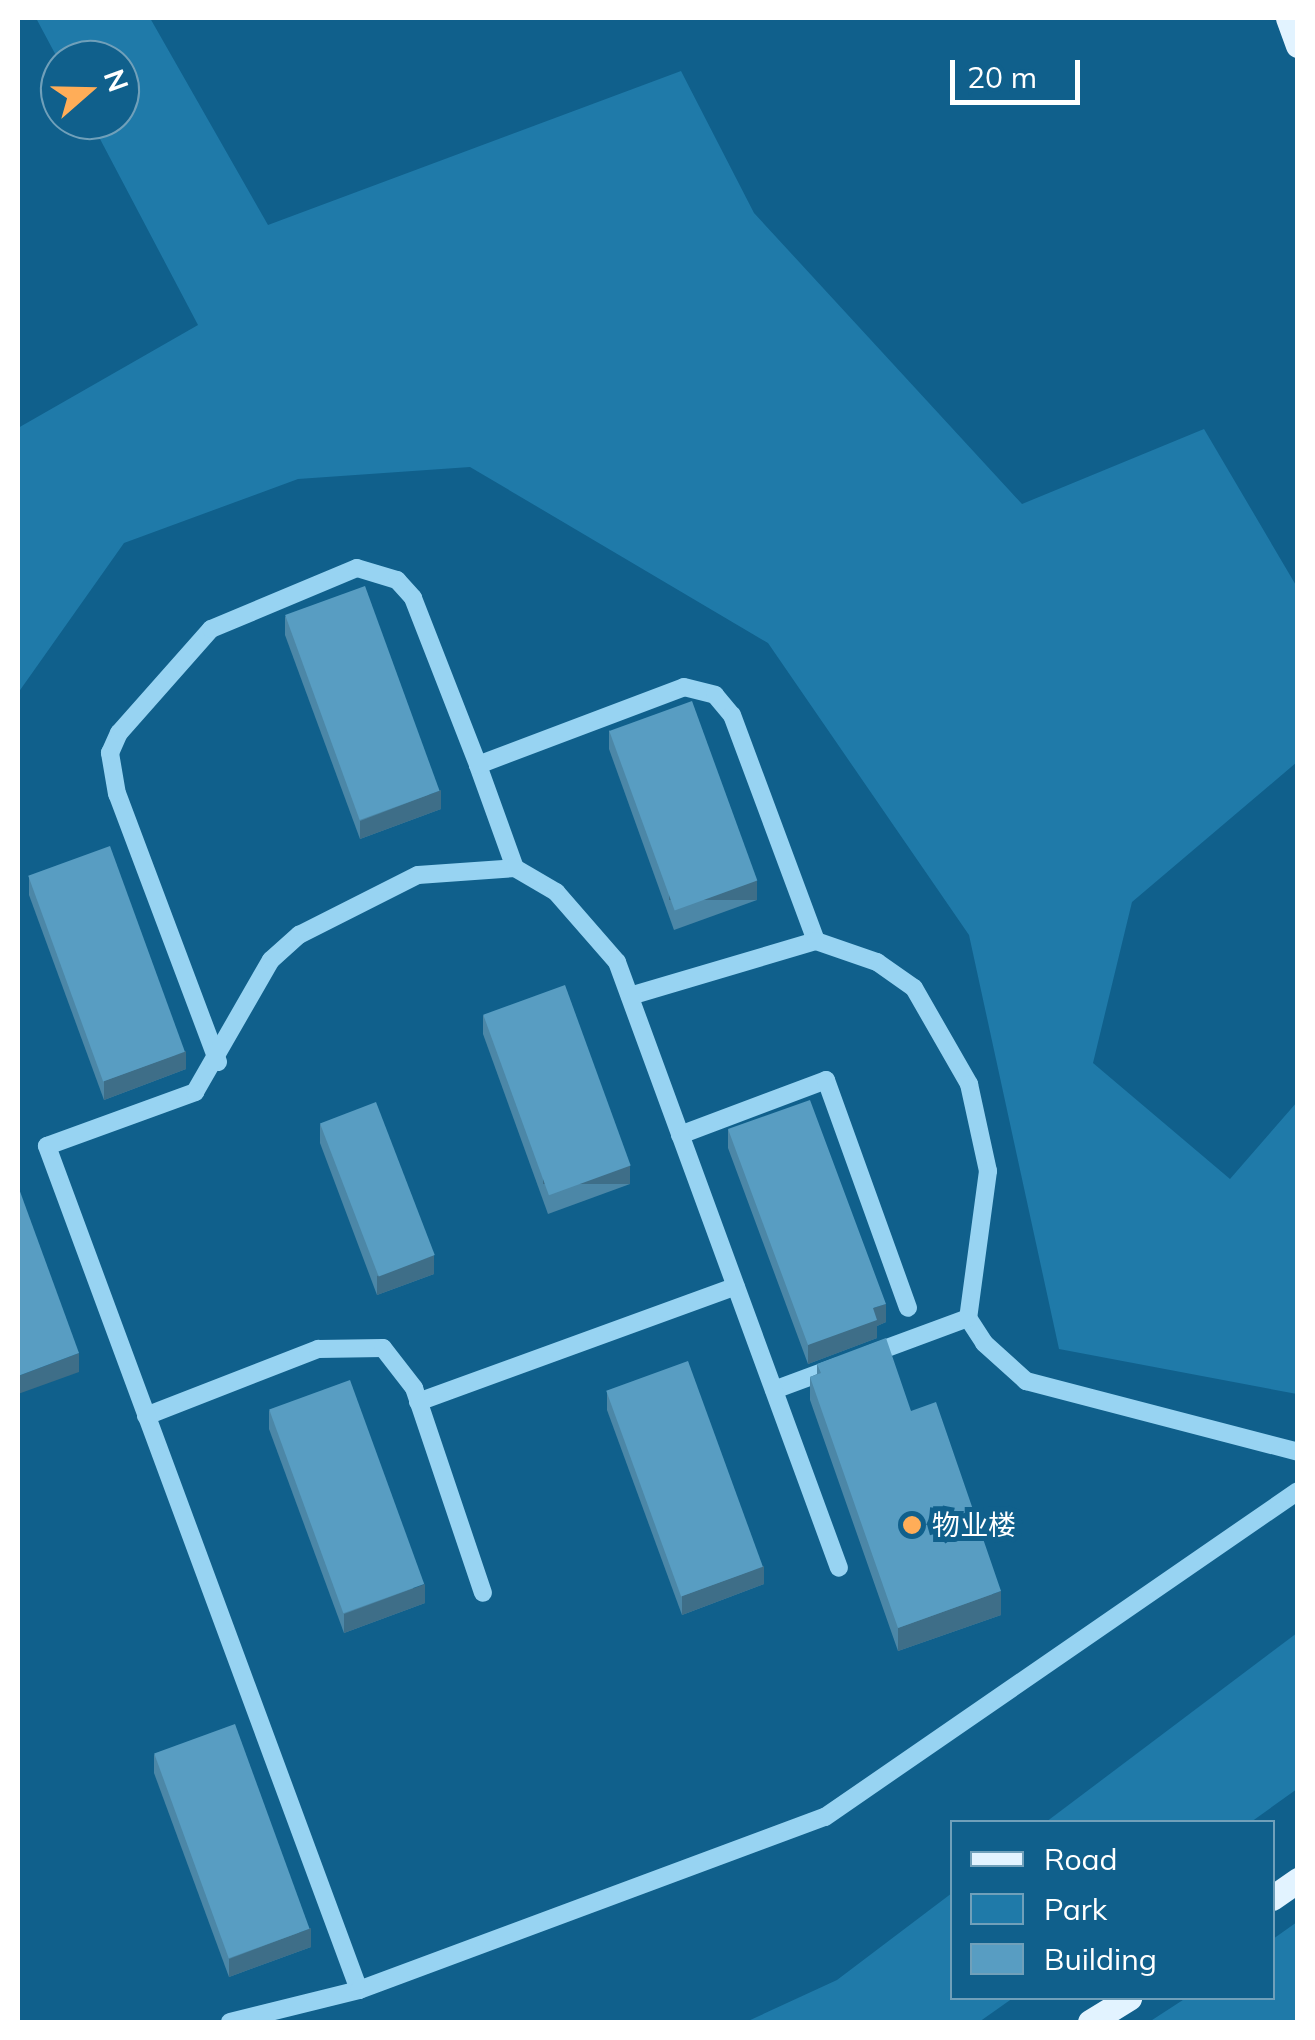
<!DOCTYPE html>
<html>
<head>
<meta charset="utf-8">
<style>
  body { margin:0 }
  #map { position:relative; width:1315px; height:2040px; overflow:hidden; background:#10608c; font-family:Mulish,"Noto Sans SC",sans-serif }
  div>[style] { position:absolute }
  .green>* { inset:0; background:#1f7aa9 }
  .minor>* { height:18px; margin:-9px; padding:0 9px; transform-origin:9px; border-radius:9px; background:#97d3f2 }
  .major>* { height:25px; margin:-12.5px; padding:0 12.5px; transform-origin:12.5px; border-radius:12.5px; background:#e2f3ff }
  .wall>* { inset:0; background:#4c87a7 }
  .shaded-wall>* { inset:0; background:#3e6e88; transform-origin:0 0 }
  .building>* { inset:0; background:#589dc2; transform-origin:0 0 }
  .dots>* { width:28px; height:28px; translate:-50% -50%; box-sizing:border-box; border:5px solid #10608c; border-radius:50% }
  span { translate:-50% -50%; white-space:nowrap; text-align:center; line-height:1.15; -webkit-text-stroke:10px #10608c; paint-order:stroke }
  .poi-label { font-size:28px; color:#fff }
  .left { translate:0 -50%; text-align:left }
  .frame { position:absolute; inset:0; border:20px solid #fff; pointer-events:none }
  .legend { position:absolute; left:950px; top:1820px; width:325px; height:180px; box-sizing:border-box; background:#10608c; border:2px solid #70a0ba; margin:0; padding:12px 18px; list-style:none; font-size:30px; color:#fff }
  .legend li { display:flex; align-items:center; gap:20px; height:50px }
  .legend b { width:50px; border:2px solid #70a0ba }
  .north { position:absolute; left:40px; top:40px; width:100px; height:100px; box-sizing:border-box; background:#10608c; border:2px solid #70a0ba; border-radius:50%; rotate:70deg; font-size:28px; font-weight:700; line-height:40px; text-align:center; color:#fff }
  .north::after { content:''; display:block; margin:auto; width:35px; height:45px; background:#ffad58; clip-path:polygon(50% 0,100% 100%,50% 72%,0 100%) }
  .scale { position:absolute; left:950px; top:60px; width:130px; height:45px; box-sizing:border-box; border:5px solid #fff; border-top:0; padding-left:12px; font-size:30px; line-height:35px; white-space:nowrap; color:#fff; -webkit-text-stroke:8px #10608c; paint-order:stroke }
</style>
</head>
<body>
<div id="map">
  <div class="green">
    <div style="clip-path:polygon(36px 18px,150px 18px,268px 225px,681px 71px,754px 213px,1022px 504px,1204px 429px,1297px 587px,1297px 762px,1132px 902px,1093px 1063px,1230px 1179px,1297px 1102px,1297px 1394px,1059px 1349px,969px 935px,768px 643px,470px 467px,298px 479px,124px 543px,18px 693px,18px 428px,198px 325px,90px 120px,120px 120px,120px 60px,60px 63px)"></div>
    <div style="clip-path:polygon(1297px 1633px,1297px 1789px,1251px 1822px,1046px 1822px)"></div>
    <div style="clip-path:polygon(952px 1893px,952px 1998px,1013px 1998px,979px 2022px,746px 2022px,837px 1980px)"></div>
    <div style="clip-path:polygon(1297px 1922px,1297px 2022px,1149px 2022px,1186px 1998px,1272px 1998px,1273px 1939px)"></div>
  </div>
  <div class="minor">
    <div style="left:515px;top:868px;width:109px;rotate:-109.8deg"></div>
    <div style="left:478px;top:765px;width:220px;rotate:-20.7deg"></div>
    <div style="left:684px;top:687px;width:32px;rotate:14deg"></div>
    <div style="left:715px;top:695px;width:26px;rotate:50deg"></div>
    <div style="left:732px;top:715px;width:241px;rotate:69.6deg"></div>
    <div style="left:630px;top:996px;width:194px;rotate:-16.5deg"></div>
    <div style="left:816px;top:941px;width:65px;rotate:19deg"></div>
    <div style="left:877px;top:962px;width:45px;rotate:35.1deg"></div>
    <div style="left:914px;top:988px;width:111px;rotate:60.2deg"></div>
    <div style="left:969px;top:1084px;width:89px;rotate:77.7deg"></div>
    <div style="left:988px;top:1171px;width:148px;rotate:97.7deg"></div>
    <div style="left:968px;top:1318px;width:30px;rotate:57deg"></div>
    <div style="left:984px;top:1343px;width:57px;rotate:42.1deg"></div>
    <div style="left:1026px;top:1381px;width:281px;rotate:14.6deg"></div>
    <div style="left:218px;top:1062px;width:286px;rotate:-110.6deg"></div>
    <div style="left:117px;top:794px;width:42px;rotate:-99.7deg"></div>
    <div style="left:110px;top:753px;width:22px;rotate:-66deg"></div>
    <div style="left:119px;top:733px;width:139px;rotate:-48.5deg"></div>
    <div style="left:211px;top:629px;width:158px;rotate:-22.7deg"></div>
    <div style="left:357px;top:568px;width:42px;rotate:16.7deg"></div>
    <div style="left:397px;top:580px;width:24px;rotate:48deg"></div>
    <div style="left:413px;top:598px;width:179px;rotate:68.7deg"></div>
    <div style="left:680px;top:1135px;width:156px;rotate:-20.6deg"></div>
    <div style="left:826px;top:1080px;width:242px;rotate:70.2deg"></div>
    <div style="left:868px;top:1355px;width:107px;rotate:-20.3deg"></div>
    <div style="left:774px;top:1390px;width:69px;rotate:-20.3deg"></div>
    <div style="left:418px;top:1402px;width:338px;rotate:-20deg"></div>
    <div style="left:146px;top:1416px;width:185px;rotate:-21.3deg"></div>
    <div style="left:318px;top:1349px;width:65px;rotate:-0.9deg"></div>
    <div style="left:383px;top:1348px;width:51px;rotate:52.2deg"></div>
    <div style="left:414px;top:1388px;width:216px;rotate:71.4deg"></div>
    <div style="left:359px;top:1990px;width:900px;rotate:-110.29deg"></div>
    <div style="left:47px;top:1146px;width:158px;rotate:-20deg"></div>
    <div style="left:195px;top:1092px;width:152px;rotate:-60.1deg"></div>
    <div style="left:271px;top:960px;width:38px;rotate:-42deg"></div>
    <div style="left:299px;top:935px;width:133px;rotate:-26.8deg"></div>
    <div style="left:418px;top:875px;width:97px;rotate:-4.1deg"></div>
    <div style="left:515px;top:868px;width:48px;rotate:30.3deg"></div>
    <div style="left:556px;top:892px;width:93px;rotate:48.9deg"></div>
    <div style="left:617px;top:962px;width:645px;rotate:69.88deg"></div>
    <div style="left:230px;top:2022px;width:133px;rotate:-13.9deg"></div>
    <div style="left:359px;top:1990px;width:497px;rotate:-20.4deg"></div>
    <div style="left:825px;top:1817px;width:574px;rotate:-34.58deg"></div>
  </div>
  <div class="major">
    <div style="left:1288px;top:18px;width:29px;rotate:70deg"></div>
    <div style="left:1272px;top:1898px;width:32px;rotate:-35deg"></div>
    <div style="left:1090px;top:2022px;width:46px;rotate:-31.6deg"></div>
  </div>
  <div class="wall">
    <div style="clip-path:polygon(285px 616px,441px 809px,360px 839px,285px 635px)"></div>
    <div style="clip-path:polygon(609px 730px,757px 900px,674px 930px,609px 749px)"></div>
    <div style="clip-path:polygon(29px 877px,186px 1069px,104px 1100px,29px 895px)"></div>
    <div style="clip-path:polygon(483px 1015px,630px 1184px,548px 1214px,483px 1034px)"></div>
    <div style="clip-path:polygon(320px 1124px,434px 1274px,377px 1295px,320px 1143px)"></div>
    <div style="clip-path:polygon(728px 1129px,886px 1322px,877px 1326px,877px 1338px,808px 1364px,728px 1148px)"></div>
    <div style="clip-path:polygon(817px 1364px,911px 1411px,1001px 1615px,898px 1651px,810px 1400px,810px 1377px,817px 1374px)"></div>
    <div style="clip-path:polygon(607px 1392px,764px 1584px,682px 1615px,607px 1410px)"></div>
    <div style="clip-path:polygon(269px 1410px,425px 1603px,344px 1633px,269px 1429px)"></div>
    <div style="clip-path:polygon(154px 1754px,311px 1947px,229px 1977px,154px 1773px)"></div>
  </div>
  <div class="shaded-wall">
    <div style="clip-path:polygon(441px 790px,441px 809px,360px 839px,360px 821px)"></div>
    <div style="left:757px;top:881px;width:19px;height:88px;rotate:90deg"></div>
    <div style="clip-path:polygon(186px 1051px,186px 1069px,104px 1100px,104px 1081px)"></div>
    <div style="left:630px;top:1166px;width:18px;height:87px;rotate:90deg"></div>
    <div style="clip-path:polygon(434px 1255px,434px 1274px,377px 1295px,377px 1276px)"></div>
    <div style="clip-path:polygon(886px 1304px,886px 1322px,877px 1326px,877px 1338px,808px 1364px,808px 1345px,873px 1308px)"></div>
    <div style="clip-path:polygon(79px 1353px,79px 1372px,18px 1394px,18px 1376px)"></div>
    <div style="clip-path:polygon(764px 1566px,764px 1584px,682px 1615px,682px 1596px)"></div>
    <div style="clip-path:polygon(425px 1584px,425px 1603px,344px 1633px,344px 1614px)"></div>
    <div style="clip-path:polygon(1001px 1591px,1001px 1615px,898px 1651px,898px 1628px)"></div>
    <div style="clip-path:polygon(311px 1928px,311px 1947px,229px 1977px,229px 1959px)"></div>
  </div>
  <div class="building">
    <div style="left:365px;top:586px;width:218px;height:85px;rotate:70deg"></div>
    <div style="left:692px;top:701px;width:191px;height:88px;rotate:70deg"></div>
    <div style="left:110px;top:846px;width:219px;height:87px;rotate:70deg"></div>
    <div style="left:565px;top:985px;width:192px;height:87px;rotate:70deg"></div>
    <div style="clip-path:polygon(810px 1100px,886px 1304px,873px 1308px,877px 1320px,808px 1345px,728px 1129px)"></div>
    <div style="left:376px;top:1102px;width:164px;height:60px;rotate:69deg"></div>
    <div style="clip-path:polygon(18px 1186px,79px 1353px,18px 1376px)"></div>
    <div style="clip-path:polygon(886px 1338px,911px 1411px,936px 1402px,1001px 1591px,898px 1628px,810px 1377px,821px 1373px,817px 1364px)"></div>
    <div style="left:688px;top:1361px;width:219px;height:87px;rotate:70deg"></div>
    <div style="left:350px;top:1380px;width:217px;height:86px;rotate:70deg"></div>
    <div style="left:235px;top:1724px;width:218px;height:86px;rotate:70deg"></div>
  </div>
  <div class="dots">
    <div style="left:912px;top:1525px;background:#ffad58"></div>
  </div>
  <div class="poi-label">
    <span class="left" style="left:932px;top:1525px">物业楼</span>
  </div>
  <div class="frame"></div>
  <ul class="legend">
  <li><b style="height:12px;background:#e2f3ff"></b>Road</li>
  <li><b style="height:28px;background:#1f7aa9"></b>Park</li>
  <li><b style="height:28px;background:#589dc2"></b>Building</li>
  </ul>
  <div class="north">N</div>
  <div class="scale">20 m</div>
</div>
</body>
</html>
